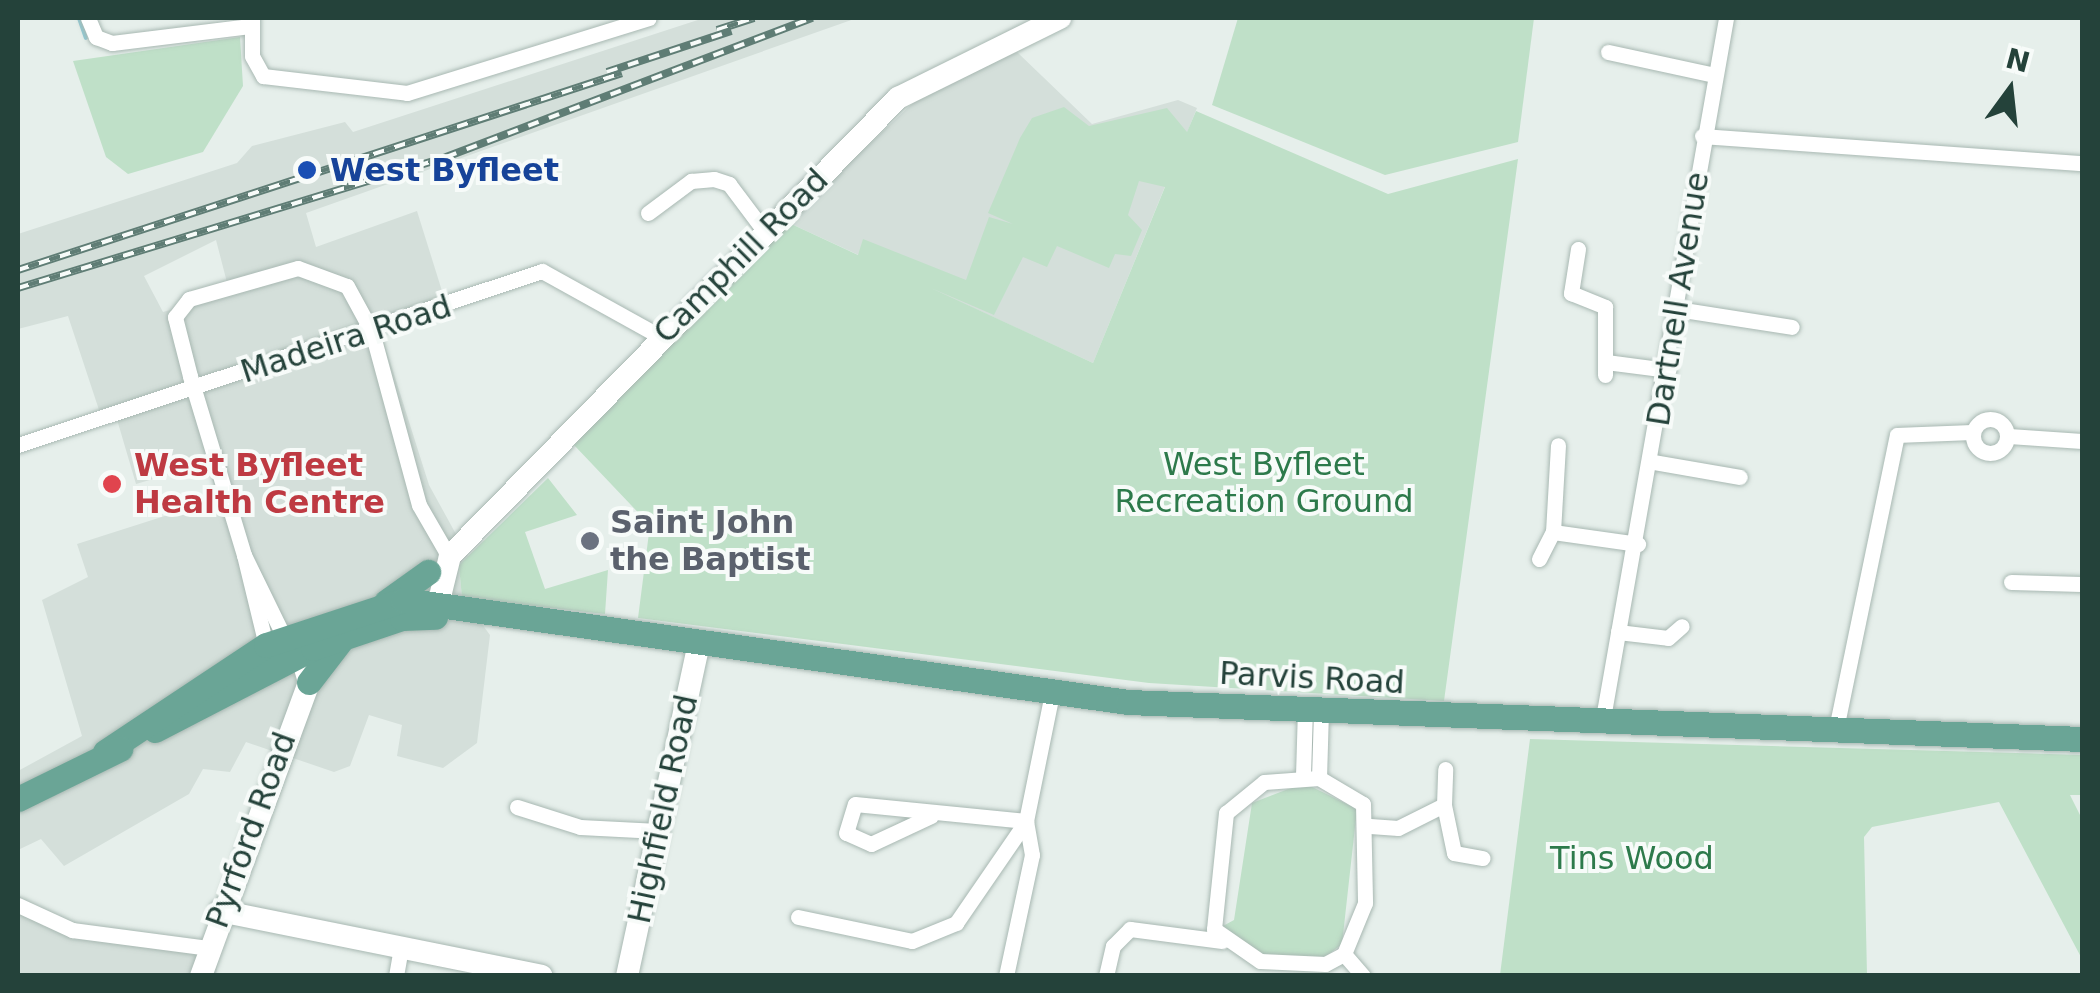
<!DOCTYPE html>
<html>
<head>
<meta charset="utf-8">
<style>
  body { margin:0 }
  #map { position:relative; width:2100px; height:993px; overflow:hidden; background:#e6efeb; font-family:"DejaVu Sans",sans-serif }
  div>[style] { position:absolute }
  .built>* { inset:0; background:#d4dfda }
  .green>* { inset:0; background:#bfe0c8 }
  .stream>* { height:4px; margin:-2px; padding:0 2px; transform-origin:2px; border-radius:2px; background:#8ec9d4 }
  .roads { filter:drop-shadow(0 0 2px #a8b8b2) drop-shadow(0 0 2px #a8b8b2) }
  .street>* { height:15px; margin:-7.5px; padding:0 7.5px; transform-origin:7.5px; border-radius:7.5px; background:#fff }
  .street>.ring { margin:-7.5px; padding:0; box-sizing:content-box; background:none; border:15px solid #fff; border-radius:50% }
  .secondary>* { height:22px; margin:-11px; padding:0 11px; transform-origin:11px; border-radius:11px; background:#fff }
  .primary>* { height:25px; margin:-12.5px; padding:0 12.5px; transform-origin:12.5px; border-radius:12.5px; background:#6aa596 }
  .rail>* { height:8px; margin-top:-4px; transform-origin:0; background:repeating-linear-gradient(90deg,#f7fbf9 0 11px,#5f7d75 0 22px); box-sizing:border-box; border-block:2px solid #5f7d75 }
  .dots>* { width:28px; height:28px; translate:-50% -50%; box-sizing:border-box; border:5px solid #f7fbf9; border-radius:50% }
  span { translate:-50% -50%; white-space:nowrap; text-align:center; line-height:1.15; -webkit-text-stroke:8px #f7fbf9; paint-order:stroke }
  .transit-label { font-size:32px; color:#164399; font-weight:700 }
  .left { translate:0 -50%; text-align:left }
  .street-label { font-size:32px; color:#24423a }
  .park-label { font-size:32px; color:#2d7a4b }
  .health-label { font-size:32px; color:#be3a42; font-weight:700 }
  .worship-label { font-size:32px; color:#5b616d; font-weight:700 }
  .frame { position:absolute; inset:0; border:20px solid #24423a; pointer-events:none }
  .north { position:absolute; left:1960px; top:40px; width:100px; height:100px; -webkit-text-stroke:8px #f7fbf9; paint-order:stroke; rotate:15deg; font-size:28px; font-weight:700; line-height:40px; text-align:center; color:#24423a }
  .north::after { content:''; display:block; margin:auto; width:35px; height:45px; background:#24423a; clip-path:polygon(50% 0,100% 100%,50% 72%,0 100%) }
</style>
</head>
<body>
<div id="map">
  <div class="built">
    <div style="clip-path:polygon(evenodd,704px 18px,857px 18px,306px 213px,316px 247px,417px 211px,447px 307px,380px 330px,429px 485px,468px 556px,459px 565px,462px 597px,490px 635px,477px 743px,443px 768px,397px 756px,402px 725px,369px 715px,350px 766px,334px 772px,246px 742px,230px 772px,203px 769px,189px 794px,64px 866px,41px 839px,20px 849px,18px 771px,82px 736px,42px 600px,88px 577px,77px 544px,218px 499px,208px 463px,136px 484px,113px 406px,99px 410px,68px 316px,18px 329px,18px 234px,237px 163px,252px 146px,345px 122px,353px 132px,704px 18px,216px 240px,230px 294px,163px 312px,144px 276px,216px 240px)"></div>
    <div style="clip-path:polygon(1017px 52px,1092px 124px,1178px 100px,1197px 108px,1093px 363px,787px 222px,931px 86px)"></div>
    <div style="clip-path:polygon(20px 896px,34px 914px,69px 927px,220px 945px,216px 975px,18px 976px)"></div>
  </div>
  <div class="green">
    <div style="clip-path:polygon(1238px 18px,1534px 18px,1518px 142px,1385px 175px,1212px 105px)"></div>
    <div style="clip-path:polygon(240px 37px,243px 86px,203px 152px,128px 174px,106px 157px,73px 61px)"></div>
    <div style="clip-path:polygon(evenodd,1064px 107px,1089px 126px,1167px 108px,1187px 132px,1196px 111px,1388px 194px,1518px 159px,1444px 701px,1149px 683px,638px 618px,650px 525px,574px 445px,787px 222px,858px 255px,863px 239px,966px 280px,989px 217px,1013px 224px,988px 213px,1020px 138px,1032px 118px,1064px 107px,1139px 181px,1165px 187px,1093px 363px,931px 288px,994px 315px,1023px 257px,1047px 267px,1057px 246px,1109px 268px,1115px 254px,1131px 256px,1142px 230px,1128px 215px,1139px 181px)"></div>
    <div style="clip-path:polygon(548px 478px,577px 515px,525px 532px,545px 589px,608px 570px,605px 614px,462px 598px,459px 565px)"></div>
    <div style="clip-path:polygon(1530px 739px,2082px 755px,2082px 795px,2070px 795px,2082px 819px,2082px 959px,1999px 802px,1872px 827px,1864px 837px,1867px 975px,1500px 975px)"></div>
    <div style="clip-path:polygon(1304px 783px,1357px 809px,1342px 944px,1325px 957px,1264px 956px,1223px 926px,1234px 920px,1252px 803px)"></div>
  </div>
  <div class="stream">
    <div style="left:79px;top:18px;width:21px;rotate:71deg"></div>
  </div>
  <div class="roads">
    <div class="street">
      <div style="left:88px;top:18px;width:21px;rotate:67deg"></div>
      <div style="left:96px;top:37px;width:17px;rotate:21deg"></div>
      <div style="left:112px;top:43px;width:139px;rotate:-7deg"></div>
      <div style="left:252px;top:18px;width:38px;rotate:90deg"></div>
      <div style="left:252px;top:56px;width:23px;rotate:61deg"></div>
      <div style="left:263px;top:76px;width:145px;rotate:6.7deg"></div>
      <div style="left:407px;top:93px;width:253px;rotate:-17.2deg"></div>
      <div style="left:1608px;top:52px;width:108px;rotate:12.2deg"></div>
      <div style="left:1702px;top:136px;width:381px;rotate:4.1deg"></div>
      <div style="left:648px;top:213px;width:54px;rotate:-36.7deg"></div>
      <div style="left:691px;top:181px;width:23px;rotate:-5deg"></div>
      <div style="left:714px;top:179px;width:16px;rotate:18deg"></div>
      <div style="left:729px;top:184px;width:60px;rotate:53.1deg"></div>
      <div style="left:1578px;top:249px;width:45px;rotate:99deg"></div>
      <div style="left:1571px;top:293px;width:37px;rotate:22deg"></div>
      <div style="left:1605px;top:307px;width:68px;rotate:90deg"></div>
      <div style="left:1677px;top:309px;width:116px;rotate:8.9deg"></div>
      <div style="left:1606px;top:362px;width:63px;rotate:7.4deg"></div>
      <div class="ring" style="left:1973px;top:419px;width:19px;height:19px"></div>
      <div style="left:2009px;top:436px;width:73px;rotate:3.9deg"></div>
      <div style="left:18px;top:445px;width:552px;rotate:-18.37deg"></div>
      <div style="left:542px;top:271px;width:136px;rotate:29deg"></div>
      <div style="left:1653px;top:462px;width:88px;rotate:9.8deg"></div>
      <div style="left:1553px;top:532px;width:86px;rotate:8deg"></div>
      <div style="left:244px;top:555px;width:93px;rotate:76.3deg"></div>
      <div style="left:1539px;top:559px;width:30px;rotate:-63deg"></div>
      <div style="left:1553px;top:532px;width:87px;rotate:-86.7deg"></div>
      <div style="left:2011px;top:582px;width:71px;rotate:1.6deg"></div>
      <div style="left:1618px;top:632px;width:50px;rotate:6.8deg"></div>
      <div style="left:1668px;top:638px;width:18px;rotate:-41deg"></div>
      <div style="left:284px;top:637px;width:91px;rotate:-116deg"></div>
      <div style="left:244px;top:555px;width:187px;rotate:-106.8deg"></div>
      <div style="left:190px;top:376px;width:61px;rotate:-104.3deg"></div>
      <div style="left:175px;top:317px;width:23px;rotate:-52deg"></div>
      <div style="left:189px;top:299px;width:113px;rotate:-15.9deg"></div>
      <div style="left:298px;top:268px;width:52px;rotate:20.2deg"></div>
      <div style="left:347px;top:286px;width:52px;rotate:61.5deg"></div>
      <div style="left:372px;top:332px;width:179px;rotate:74.8deg"></div>
      <div style="left:419px;top:505px;width:52px;rotate:60deg"></div>
      <div style="left:1603px;top:718px;width:711px;rotate:-80.03deg"></div>
      <div style="left:1836px;top:729px;width:300px;rotate:-78.3deg"></div>
      <div style="left:1897px;top:435px;width:74px;rotate:-2.3deg"></div>
      <div style="left:1303px;top:776px;width:67px;rotate:-88.3deg"></div>
      <div style="left:1319px;top:778px;width:67px;rotate:-88.3deg"></div>
      <div style="left:1444px;top:805px;width:49px;rotate:78.2deg"></div>
      <div style="left:1454px;top:853px;width:29px;rotate:10deg"></div>
      <div style="left:517px;top:807px;width:66px;rotate:17.6deg"></div>
      <div style="left:580px;top:827px;width:78px;rotate:2.9deg"></div>
      <div style="left:931px;top:816px;width:66px;rotate:155deg"></div>
      <div style="left:871px;top:844px;width:27px;rotate:-156deg"></div>
      <div style="left:846px;top:833px;width:30px;rotate:-73deg"></div>
      <div style="left:855px;top:804px;width:172px;rotate:5.7deg"></div>
      <div style="left:1370px;top:826px;width:28px;rotate:4deg"></div>
      <div style="left:1398px;top:828px;width:51px;rotate:-26.6deg"></div>
      <div style="left:1444px;top:805px;width:36px;rotate:-88deg"></div>
      <div style="left:18px;top:905px;width:60px;rotate:24.8deg"></div>
      <div style="left:72px;top:930px;width:137px;rotate:7.5deg"></div>
      <div style="left:798px;top:917px;width:116px;rotate:11.9deg"></div>
      <div style="left:912px;top:941px;width:48px;rotate:-22.2deg"></div>
      <div style="left:956px;top:923px;width:124px;rotate:-55.5deg"></div>
      <div style="left:1026px;top:821px;width:131px;rotate:-78.5deg"></div>
      <div style="left:1344px;top:954px;width:21px;rotate:152deg"></div>
      <div style="left:1325px;top:964px;width:65px;rotate:-177.4deg"></div>
      <div style="left:1260px;top:961px;width:56px;rotate:-145.2deg"></div>
      <div style="left:1214px;top:929px;width:117px;rotate:-84.1deg"></div>
      <div style="left:1226px;top:813px;width:49px;rotate:-39.2deg"></div>
      <div style="left:1264px;top:782px;width:55px;rotate:-4.2deg"></div>
      <div style="left:1319px;top:778px;width:51px;rotate:30.6deg"></div>
      <div style="left:1363px;top:804px;width:99px;rotate:88.8deg"></div>
      <div style="left:1365px;top:903px;width:55px;rotate:112.4deg"></div>
      <div style="left:1344px;top:954px;width:29px;rotate:49deg"></div>
      <div style="left:396px;top:976px;width:28px;rotate:-80deg"></div>
      <div style="left:1006px;top:976px;width:124px;rotate:-77.9deg"></div>
      <div style="left:1032px;top:855px;width:35px;rotate:-100deg"></div>
      <div style="left:1106px;top:976px;width:31px;rotate:-77deg"></div>
      <div style="left:1113px;top:946px;width:24px;rotate:-45deg"></div>
      <div style="left:1130px;top:929px;width:93px;rotate:7.4deg"></div>
    </div>
    <div class="secondary">
      <div style="left:435px;top:617px;width:63px;rotate:-76.2deg"></div>
      <div style="left:450px;top:556px;width:641px;rotate:-45.63deg"></div>
      <div style="left:898px;top:98px;width:181px;rotate:-26.3deg"></div>
      <div style="left:220px;top:911px;width:328px;rotate:11.4deg"></div>
      <div style="left:201px;top:976px;width:313px;rotate:-69.8deg"></div>
      <div style="left:309px;top:682px;width:18px;rotate:-106deg"></div>
      <div style="left:627px;top:976px;width:340px;rotate:-77.8deg"></div>
    </div>
    <div class="primary">
      <div style="left:386px;top:602px;width:52px;rotate:-35.5deg"></div>
      <div style="left:309px;top:682px;width:54px;rotate:-52.5deg"></div>
      <div style="left:155px;top:730px;width:178px;rotate:-27.4deg"></div>
      <div style="left:313px;top:648px;width:94px;rotate:-18.6deg"></div>
      <div style="left:402px;top:618px;width:33px;rotate:-2deg"></div>
      <div style="left:105px;top:752px;width:193px;rotate:-33.6deg"></div>
      <div style="left:266px;top:645px;width:144px;rotate:-18.2deg"></div>
      <div style="left:403px;top:600px;width:732px;rotate:8.01deg"></div>
      <div style="left:1128px;top:702px;width:955px;rotate:2.22deg"></div>
      <div style="left:18px;top:799px;width:114px;rotate:-26.1deg"></div>
    </div>
  </div>
  <div class="rail">
    <div style="left:717px;top:30px;width:39px;rotate:-18deg"></div>
    <div style="left:607px;top:72px;width:131px;rotate:-18.3deg"></div>
    <div style="left:18px;top:270px;width:635px;rotate:-18.06deg"></div>
    <div style="left:18px;top:288px;width:448px;rotate:-17deg"></div>
    <div style="left:446px;top:157px;width:392px;rotate:-20.8deg"></div>
  </div>
  <div class="dots">
    <div style="left:307px;top:170px;background:#1a4fb4"></div>
    <div style="left:112px;top:484px;background:#e0444e"></div>
    <div style="left:590px;top:541px;background:#6b7280"></div>
  </div>
  <div class="transit-label">
    <span class="left" style="left:330px;top:170px">West Byfleet</span>
  </div>
  <div class="street-label">
    <span style="left:741px;top:256px;rotate:-45deg">Camphill Road</span>
    <span style="left:1678px;top:299px;rotate:-81deg">Dartnell Avenue</span>
    <span style="left:346px;top:339px;rotate:-18deg">Madeira Road</span>
    <span style="left:1312px;top:678px;rotate:3deg">Parvis Road</span>
    <span style="left:663px;top:809px;rotate:-78deg">Highfield Road</span>
    <span style="left:251px;top:830px;rotate:-70deg">Pyrford Road</span>
  </div>
  <div class="park-label">
    <span style="left:1264px;top:483px">West Byfleet<br>Recreation Ground</span>
    <span style="left:1632px;top:858px">Tins Wood</span>
  </div>
  <div class="health-label">
    <span class="left" style="left:134px;top:484px">West Byfleet<br>Health Centre</span>
  </div>
  <div class="worship-label">
    <span class="left" style="left:610px;top:541px">Saint John<br>the Baptist</span>
  </div>
  <div class="frame"></div>
  <div class="north">N</div>
</div>
</body>
</html>
